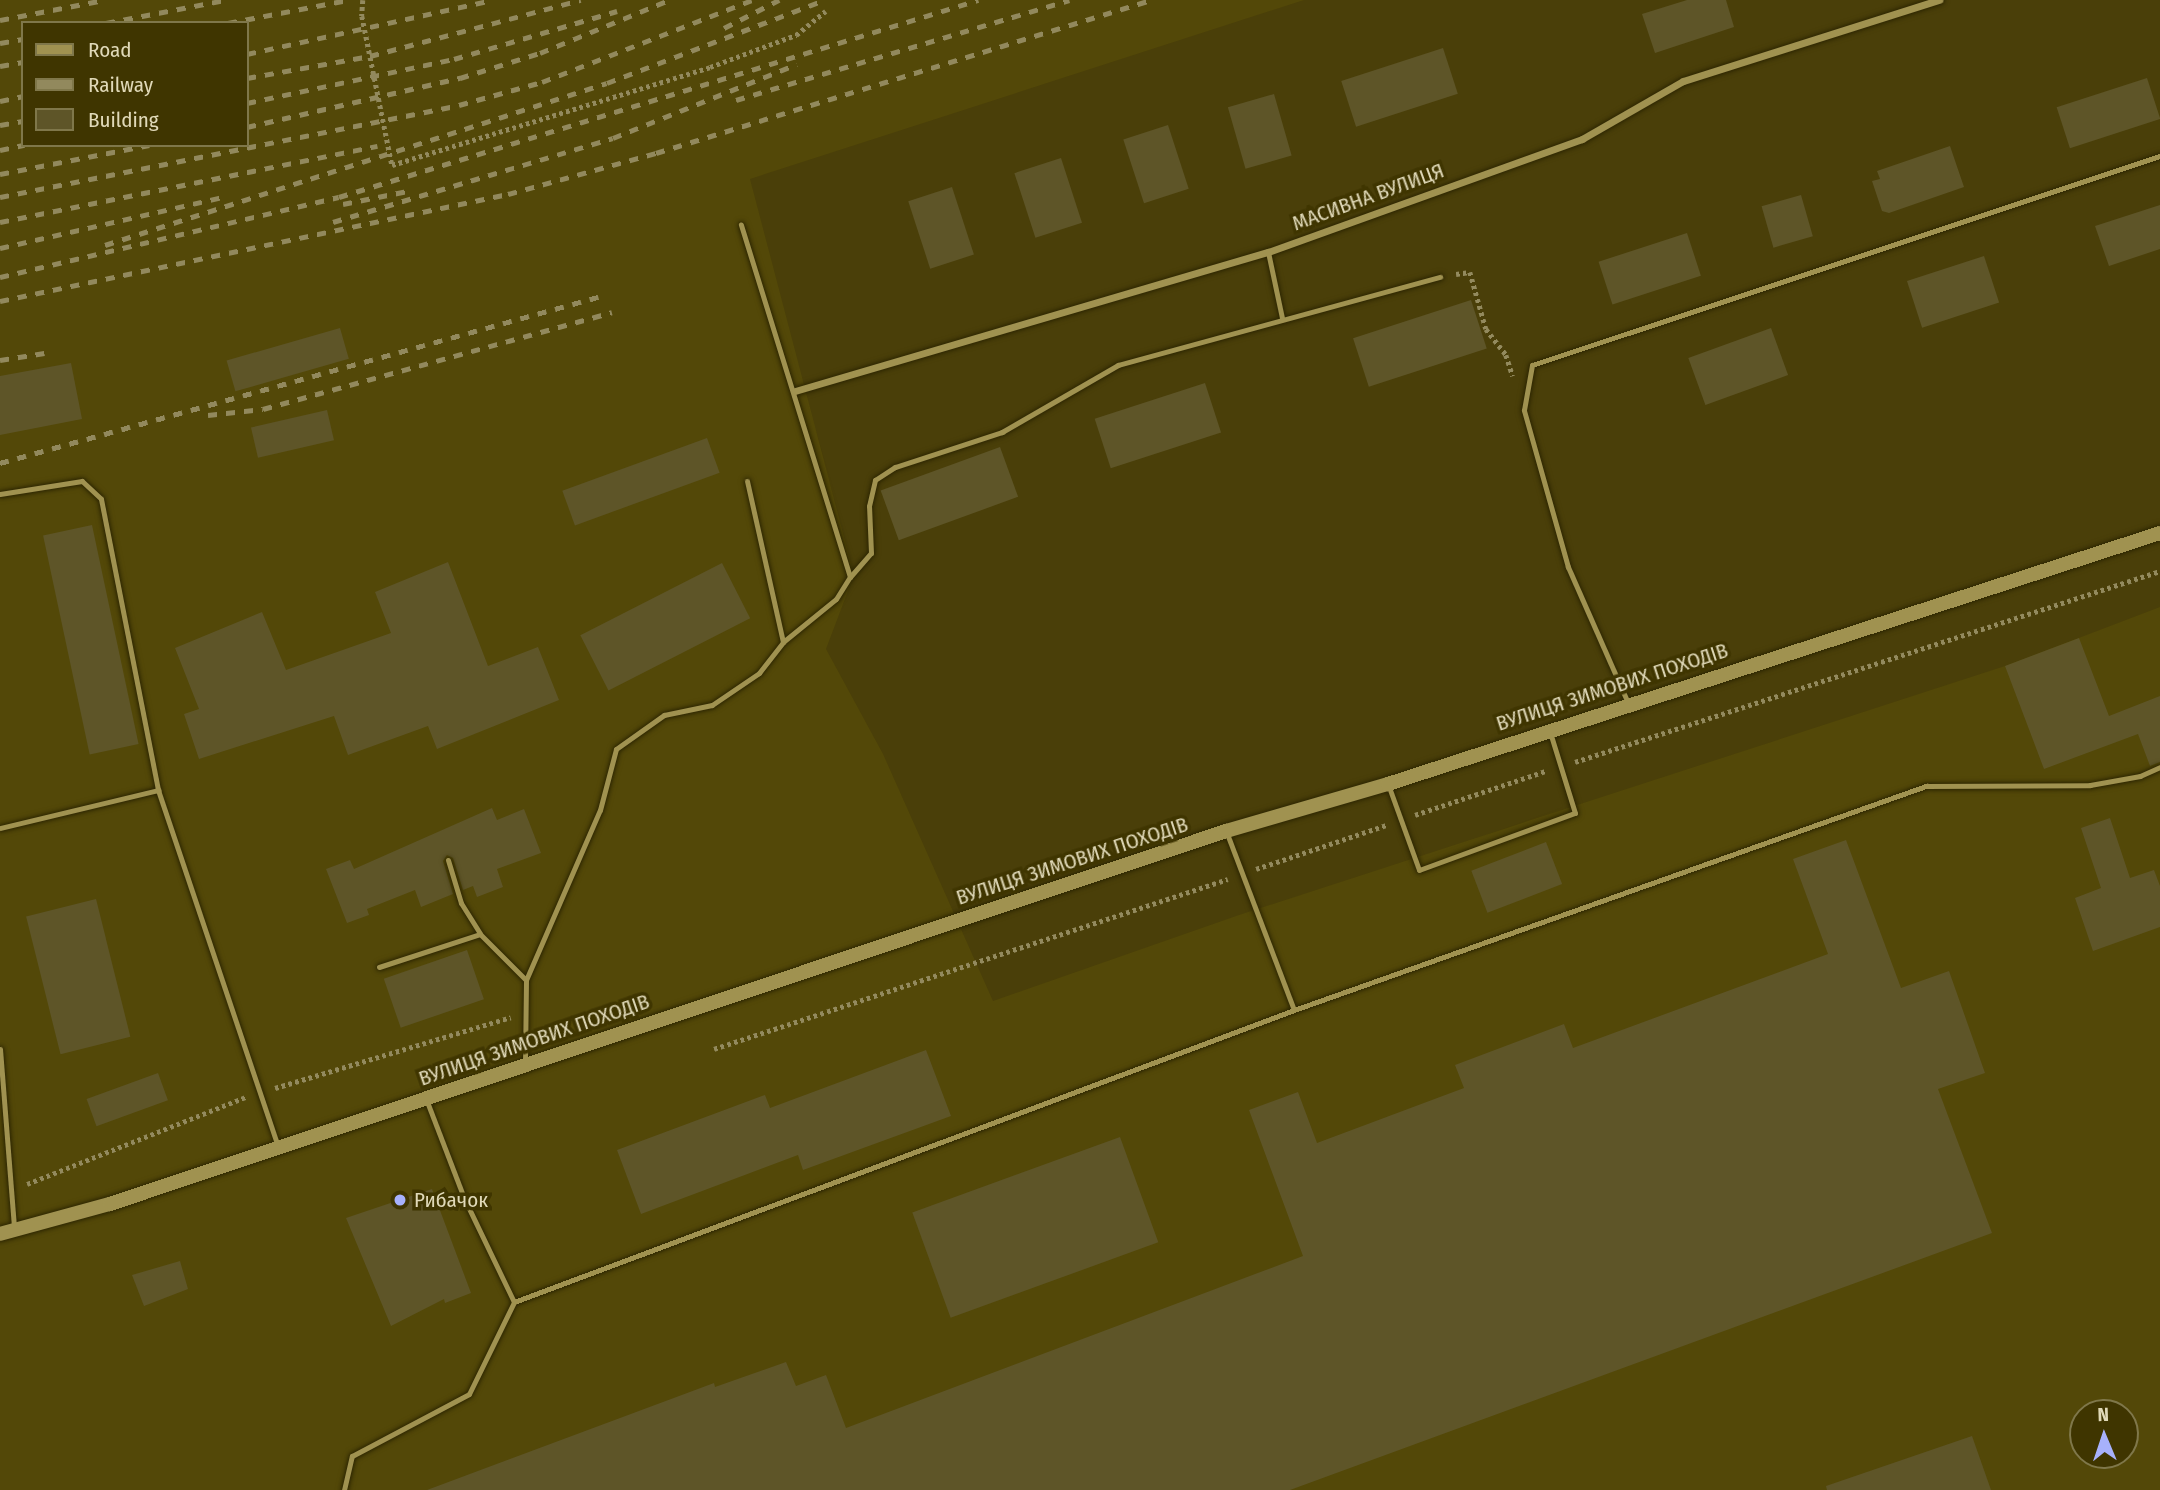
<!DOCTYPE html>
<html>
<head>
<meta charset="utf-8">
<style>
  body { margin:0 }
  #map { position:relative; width:2160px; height:1490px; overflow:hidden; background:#4a3f09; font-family:"Fira Sans Condensed",sans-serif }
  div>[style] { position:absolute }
  .built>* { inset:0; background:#534808 }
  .building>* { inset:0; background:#5e5528; transform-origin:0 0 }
  .path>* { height:4.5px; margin-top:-2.25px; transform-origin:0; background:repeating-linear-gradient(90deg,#938a5e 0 3.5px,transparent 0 7px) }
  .roads { filter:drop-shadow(0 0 2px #2d2602) drop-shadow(0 0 2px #2d2602) }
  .service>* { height:5px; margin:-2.5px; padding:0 2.5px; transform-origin:2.5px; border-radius:2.5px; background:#a09250 }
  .minor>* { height:7px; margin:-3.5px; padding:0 3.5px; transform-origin:3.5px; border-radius:3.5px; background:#a09250 }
  .secondary>* { height:14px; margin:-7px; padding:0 7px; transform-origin:7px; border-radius:7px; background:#a09250 }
  .rail>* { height:5px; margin-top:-2.5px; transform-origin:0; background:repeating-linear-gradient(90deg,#92895d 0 9px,transparent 0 18px) }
  .dots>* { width:19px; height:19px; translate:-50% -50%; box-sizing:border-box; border:4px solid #3f3500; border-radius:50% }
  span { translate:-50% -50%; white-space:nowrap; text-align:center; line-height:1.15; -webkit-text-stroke:7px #3f3500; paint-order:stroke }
  .street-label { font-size:21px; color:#e0d9b8 }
  .poi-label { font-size:21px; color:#e0d9b8 }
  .left { translate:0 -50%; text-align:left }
  .legend { position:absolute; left:21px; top:21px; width:228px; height:126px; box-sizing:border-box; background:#3f3500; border:2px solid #7f774a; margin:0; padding:9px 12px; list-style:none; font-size:21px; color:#e0d9b8 }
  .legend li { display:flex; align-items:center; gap:14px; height:35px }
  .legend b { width:35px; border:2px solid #7f774a }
  .north { position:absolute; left:2069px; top:1399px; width:70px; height:70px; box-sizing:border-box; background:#3f3500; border:2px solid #7f774a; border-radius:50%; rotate:358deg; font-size:19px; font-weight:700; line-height:28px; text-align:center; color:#e0d9b8 }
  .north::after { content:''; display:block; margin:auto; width:24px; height:32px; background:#a7b1fc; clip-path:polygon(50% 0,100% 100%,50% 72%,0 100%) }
</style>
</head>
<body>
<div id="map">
  <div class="built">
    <div style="clip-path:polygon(evenodd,0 0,1304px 0,750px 179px,854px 575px,826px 649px,883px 754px,993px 1001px,1239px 915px,2005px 666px,2160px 607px,2160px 1490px,0 1490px,0 0,23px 23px,247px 23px,247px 145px,23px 145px,23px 23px,0 0,2083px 1413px,2125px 1413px,2125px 1455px,2083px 1455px,2083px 1413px)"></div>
  </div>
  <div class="building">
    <div style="clip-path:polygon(1687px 0,1726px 0,1734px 27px,1655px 53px,1642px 14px)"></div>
    <div style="left:1443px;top:48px;width:48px;height:107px;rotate:72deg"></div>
    <div style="left:2147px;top:78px;width:43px;height:95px;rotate:72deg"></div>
    <div style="left:1274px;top:94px;width:64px;height:48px;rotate:74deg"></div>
    <div style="left:1168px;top:125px;width:67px;height:47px;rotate:72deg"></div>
    <div style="clip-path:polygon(1950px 146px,1964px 187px,1889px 213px,1882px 211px,1872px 181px,1880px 179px,1877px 171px)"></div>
    <div style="left:1061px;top:158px;width:68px;height:49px;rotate:72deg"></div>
    <div style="left:952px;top:187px;width:71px;height:46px;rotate:72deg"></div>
    <div style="left:1801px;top:195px;width:43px;height:41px;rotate:74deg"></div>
    <div style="clip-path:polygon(2160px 205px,2160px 249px,2109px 266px,2095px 226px)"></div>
    <div style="left:1687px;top:233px;width:45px;height:93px;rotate:72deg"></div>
    <div style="left:1984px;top:256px;width:49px;height:81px;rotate:72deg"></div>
    <div style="left:1471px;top:300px;width:51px;height:124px;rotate:72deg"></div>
    <div style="left:340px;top:328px;width:32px;height:118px;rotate:74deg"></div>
    <div style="left:1771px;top:328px;width:50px;height:88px;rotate:70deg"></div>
    <div style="clip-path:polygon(71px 363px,82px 419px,0 435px,0 376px)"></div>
    <div style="left:1205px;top:383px;width:52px;height:116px;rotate:72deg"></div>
    <div style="left:327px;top:410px;width:31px;height:78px;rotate:77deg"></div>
    <div style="left:707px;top:438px;width:37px;height:154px;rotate:70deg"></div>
    <div style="left:1000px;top:447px;width:53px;height:127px;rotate:70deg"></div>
    <div style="left:92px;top:525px;width:224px;height:50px;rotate:78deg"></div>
    <div style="clip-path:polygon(448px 562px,488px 666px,538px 647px,559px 700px,437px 749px,428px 726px,348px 755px,334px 716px,199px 759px,184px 714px,199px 709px,175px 648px,262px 612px,286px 670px,391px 633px,375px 592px)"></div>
    <div style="left:722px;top:563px;width:62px;height:159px;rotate:63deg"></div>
    <div style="clip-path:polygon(2079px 638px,2109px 716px,2160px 696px,2160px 762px,2150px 766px,2138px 734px,2044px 769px,2005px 666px)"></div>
    <div style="clip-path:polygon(492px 808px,497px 820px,524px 809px,541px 853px,497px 869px,503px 887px,477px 897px,473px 886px,463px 890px,453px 858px,447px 855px,443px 861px,453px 894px,421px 907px,415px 890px,367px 909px,369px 915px,347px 923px,326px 869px,350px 860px,354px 869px)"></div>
    <div style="clip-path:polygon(2110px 818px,2130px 878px,2154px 870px,2160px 886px,2160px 927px,2093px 951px,2075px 898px,2101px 888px,2081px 828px)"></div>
    <div style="clip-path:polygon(1846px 840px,1901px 988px,1949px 971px,1985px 1073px,1938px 1089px,1992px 1233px,1290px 1490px,427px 1490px,714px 1383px,715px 1387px,786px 1362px,796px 1386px,826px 1375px,846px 1428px,1303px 1256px,1249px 1110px,1298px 1092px,1317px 1143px,1464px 1088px,1455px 1065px,1564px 1024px,1573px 1048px,1828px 954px,1793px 859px)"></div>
    <div style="left:1546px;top:842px;width:45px;height:80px;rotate:69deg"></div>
    <div style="left:96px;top:899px;width:142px;height:72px;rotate:76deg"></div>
    <div style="left:467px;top:950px;width:52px;height:88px;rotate:71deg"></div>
    <div style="clip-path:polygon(926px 1050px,951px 1116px,803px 1170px,798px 1155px,641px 1214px,617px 1150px,765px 1095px,770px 1108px)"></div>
    <div style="left:158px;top:1073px;width:29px;height:76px;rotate:70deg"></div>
    <div style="left:1120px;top:1137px;width:112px;height:221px;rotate:70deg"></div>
    <div style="clip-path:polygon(432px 1189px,471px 1293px,445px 1303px,444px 1299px,391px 1326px,346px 1218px)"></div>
    <div style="clip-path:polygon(180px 1261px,188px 1289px,144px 1306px,132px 1275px)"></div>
    <div style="clip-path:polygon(1972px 1436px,1991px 1490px,1827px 1490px,1826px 1486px)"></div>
  </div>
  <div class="path">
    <div style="left:363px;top:0;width:16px;rotate:94deg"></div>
    <div style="left:362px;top:16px;width:152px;rotate:78.6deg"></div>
    <div style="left:392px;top:165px;width:333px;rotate:-17.1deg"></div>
    <div style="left:710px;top:67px;width:92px;rotate:-20.4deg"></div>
    <div style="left:796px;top:35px;width:38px;rotate:-39deg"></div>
    <div style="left:1456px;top:274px;width:14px;rotate:-8deg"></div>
    <div style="left:1470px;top:272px;width:59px;rotate:74.3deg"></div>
    <div style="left:1486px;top:329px;width:33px;rotate:52deg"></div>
    <div style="left:1506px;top:355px;width:22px;rotate:72deg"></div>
    <div style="left:1575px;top:762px;width:615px;rotate:-18.08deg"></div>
    <div style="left:1415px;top:815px;width:138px;rotate:-18.6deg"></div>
    <div style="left:1256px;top:869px;width:138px;rotate:-18.6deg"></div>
    <div style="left:714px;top:1049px;width:541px;rotate:-18.3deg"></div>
    <div style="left:275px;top:1088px;width:246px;rotate:-16.7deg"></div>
    <div style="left:27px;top:1184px;width:236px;rotate:-21.7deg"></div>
  </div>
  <div class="roads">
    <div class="service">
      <div style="left:1268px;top:252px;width:67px;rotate:78deg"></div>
      <div style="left:747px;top:481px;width:165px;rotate:77.4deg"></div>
      <div style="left:0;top:494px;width:83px;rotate:-9deg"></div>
      <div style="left:82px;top:481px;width:26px;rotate:43deg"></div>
      <div style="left:101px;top:499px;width:297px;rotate:78.9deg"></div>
      <div style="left:158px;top:790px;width:376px;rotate:71.4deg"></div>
      <div style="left:850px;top:577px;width:32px;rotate:-49deg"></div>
      <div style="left:871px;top:553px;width:47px;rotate:-92.4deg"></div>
      <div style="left:869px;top:506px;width:27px;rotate:-77deg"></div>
      <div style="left:875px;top:480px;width:24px;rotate:-33deg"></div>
      <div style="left:895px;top:467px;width:113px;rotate:-18.1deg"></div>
      <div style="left:1002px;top:432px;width:134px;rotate:-30deg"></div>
      <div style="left:1118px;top:365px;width:334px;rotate:-15.3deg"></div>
      <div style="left:1628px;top:703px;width:149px;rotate:-113.8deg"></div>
      <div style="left:1568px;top:567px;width:163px;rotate:-105.7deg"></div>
      <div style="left:1524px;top:410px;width:46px;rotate:-79.9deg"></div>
      <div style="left:1532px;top:365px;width:662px;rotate:-18.41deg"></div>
      <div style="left:1389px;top:787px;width:88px;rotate:70.1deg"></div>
      <div style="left:1419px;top:870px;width:166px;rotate:-20.1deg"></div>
      <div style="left:1575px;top:813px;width:85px;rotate:-107.2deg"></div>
      <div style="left:0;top:828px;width:163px;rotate:-13.5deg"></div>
      <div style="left:1226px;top:831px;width:191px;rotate:69.2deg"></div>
      <div style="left:448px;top:860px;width:45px;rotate:73.2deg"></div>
      <div style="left:461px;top:903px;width:36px;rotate:58deg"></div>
      <div style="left:379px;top:967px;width:106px;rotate:-18.1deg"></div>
      <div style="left:480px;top:934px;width:65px;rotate:45deg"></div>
      <div style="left:0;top:1049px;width:179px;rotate:85.5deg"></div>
      <div style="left:525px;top:1062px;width:82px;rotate:-89.3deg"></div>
      <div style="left:526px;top:980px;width:185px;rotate:-66.5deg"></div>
      <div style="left:600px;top:810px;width:63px;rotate:-75.3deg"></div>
      <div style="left:616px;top:749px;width:59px;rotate:-35.3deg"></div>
      <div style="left:664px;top:715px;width:49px;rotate:-11.8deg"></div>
      <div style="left:712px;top:705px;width:57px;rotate:-34.2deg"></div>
      <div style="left:759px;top:673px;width:39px;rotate:-52deg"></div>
      <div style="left:783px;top:642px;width:68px;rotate:-39.1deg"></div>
      <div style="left:836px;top:599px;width:26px;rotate:-58deg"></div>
      <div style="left:850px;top:577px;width:369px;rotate:-107.2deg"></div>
      <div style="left:514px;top:1302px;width:833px;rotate:-20.52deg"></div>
      <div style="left:1294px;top:1010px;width:671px;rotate:-19.52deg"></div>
      <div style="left:1926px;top:786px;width:164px;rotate:-0.3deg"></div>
      <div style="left:2090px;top:785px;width:51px;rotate:-10.2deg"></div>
      <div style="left:2140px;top:776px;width:22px;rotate:-24deg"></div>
      <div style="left:344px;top:1490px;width:35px;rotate:-77deg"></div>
      <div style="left:352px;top:1456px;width:132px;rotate:-27.9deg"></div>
      <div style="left:469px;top:1394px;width:102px;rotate:-63.9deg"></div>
      <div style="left:514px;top:1302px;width:115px;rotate:-115.7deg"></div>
      <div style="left:464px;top:1198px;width:106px;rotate:-111deg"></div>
    </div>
    <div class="minor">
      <div style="left:795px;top:391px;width:493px;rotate:-16.4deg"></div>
      <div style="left:1268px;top:252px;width:334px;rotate:-19.8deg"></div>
      <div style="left:1582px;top:139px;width:116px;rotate:-29.9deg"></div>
      <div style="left:1683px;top:81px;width:269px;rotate:-17.6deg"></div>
    </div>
    <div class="secondary">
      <div style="left:0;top:1234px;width:114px;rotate:-15.3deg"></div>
      <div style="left:110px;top:1204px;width:1177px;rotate:-18.48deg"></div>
      <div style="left:1226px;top:831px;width:169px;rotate:-16.2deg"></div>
      <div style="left:1388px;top:784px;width:812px;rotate:-18.01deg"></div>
    </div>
  </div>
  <div class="rail">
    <div style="left:0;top:20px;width:106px;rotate:-10.9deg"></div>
    <div style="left:106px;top:23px;width:121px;rotate:-10.9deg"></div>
    <div style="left:228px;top:23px;width:122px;rotate:-10.9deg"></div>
    <div style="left:724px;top:28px;width:62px;rotate:-27deg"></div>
    <div style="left:0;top:43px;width:23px;rotate:-10deg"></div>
    <div style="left:247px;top:54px;width:251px;rotate:-12.4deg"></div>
    <div style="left:0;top:66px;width:23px;rotate:-10deg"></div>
    <div style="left:247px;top:78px;width:125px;rotate:-10.1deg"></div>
    <div style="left:370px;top:56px;width:218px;rotate:-14.9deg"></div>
    <div style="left:736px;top:100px;width:348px;rotate:-16.7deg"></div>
    <div style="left:0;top:101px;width:24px;rotate:-12deg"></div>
    <div style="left:247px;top:103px;width:212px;rotate:-12deg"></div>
    <div style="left:454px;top:59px;width:170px;rotate:-16.4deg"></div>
    <div style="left:0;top:125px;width:23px;rotate:-10deg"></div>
    <div style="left:247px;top:127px;width:219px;rotate:-13deg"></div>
    <div style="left:460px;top:78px;width:84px;rotate:-17.4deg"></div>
    <div style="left:540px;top:53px;width:139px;rotate:-22.3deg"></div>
    <div style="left:0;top:150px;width:25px;rotate:-12deg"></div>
    <div style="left:0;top:174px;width:152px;rotate:-11deg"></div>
    <div style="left:0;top:197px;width:468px;rotate:-11.3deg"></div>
    <div style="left:459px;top:105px;width:86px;rotate:-15.5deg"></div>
    <div style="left:542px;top:82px;width:225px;rotate:-21.3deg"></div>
    <div style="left:343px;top:204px;width:66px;rotate:-11.3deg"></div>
    <div style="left:0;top:222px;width:385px;rotate:-11.4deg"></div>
    <div style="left:333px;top:222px;width:292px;rotate:-16.7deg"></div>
    <div style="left:613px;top:138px;width:198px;rotate:-21.9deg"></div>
    <div style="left:105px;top:245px;width:527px;rotate:-17.89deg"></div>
    <div style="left:607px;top:83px;width:232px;rotate:-20.9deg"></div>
    <div style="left:0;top:248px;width:228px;rotate:-12.9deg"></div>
    <div style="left:0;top:277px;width:348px;rotate:-13.3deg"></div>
    <div style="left:339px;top:197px;width:669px;rotate:-17.13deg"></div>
    <div style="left:0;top:301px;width:519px;rotate:-11.89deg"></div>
    <div style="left:508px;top:194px;width:154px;rotate:-15.5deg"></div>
    <div style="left:656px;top:153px;width:518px;rotate:-17.18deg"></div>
    <div style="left:0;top:360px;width:45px;rotate:-9deg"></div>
    <div style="left:208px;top:415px;width:55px;rotate:-6.2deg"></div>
    <div style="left:263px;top:409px;width:362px;rotate:-15.5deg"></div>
    <div style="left:0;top:463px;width:628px;rotate:-15.52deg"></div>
  </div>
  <div class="dots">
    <div style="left:400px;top:1200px;background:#a7b1fc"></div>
  </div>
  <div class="street-label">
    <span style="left:1368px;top:197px;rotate:-20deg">МАСИВНА ВУЛИЦЯ</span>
    <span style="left:1612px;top:687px;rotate:-18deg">ВУЛИЦЯ ЗИМОВИХ ПОХОДІВ</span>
    <span style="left:1072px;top:861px;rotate:-18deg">ВУЛИЦЯ ЗИМОВИХ ПОХОДІВ</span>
    <span style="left:534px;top:1040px;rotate:-19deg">ВУЛИЦЯ ЗИМОВИХ ПОХОДІВ</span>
  </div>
  <div class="poi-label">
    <span class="left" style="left:414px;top:1200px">Рибачок</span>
  </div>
  <ul class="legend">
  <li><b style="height:9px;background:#a09250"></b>Road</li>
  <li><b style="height:9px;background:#92895d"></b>Railway</li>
  <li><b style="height:19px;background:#5e5528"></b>Building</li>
  </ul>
  <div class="north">N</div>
</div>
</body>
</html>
